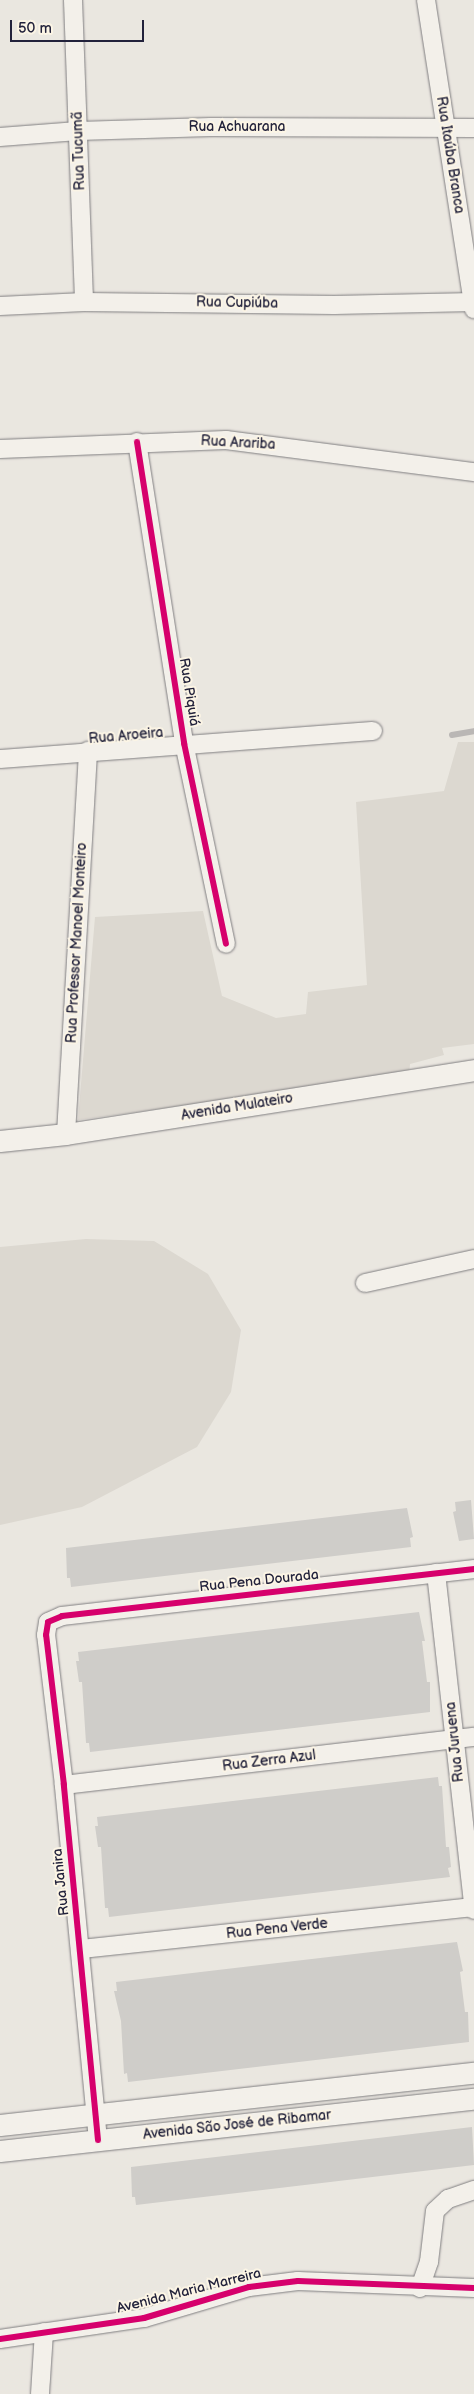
<!DOCTYPE html>
<html>
<head>
<meta charset="utf-8">
<style>
  body { margin:0 }
  #map { position:relative; width:474px; height:2394px; overflow:hidden; background:#eae7e0; font-family:"Balsamiq Sans",sans-serif }
  div>[style] { position:absolute }
  .green>* { inset:0; background:#dcd8d0 }
  .stream>* { height:5.5px; margin:-2.75px; padding:0 2.75px; transform-origin:2.75px; border-radius:2.75px; background:#bab7b5 }
  .building>* { inset:0; background:#cfcdc9 }
  .roads { filter:drop-shadow(0 0 1px #807f81) drop-shadow(0 0 1px #807f81) }
  .minor>* { height:18px; margin:-9px; padding:0 9px; transform-origin:9px; border-radius:9px; background:#f3f0ea }
  .tertiary>* { height:21px; margin:-10.5px; padding:0 10.5px; transform-origin:10.5px; border-radius:10.5px; background:#f3f0ea }
  .cycleway>* { height:6px; margin:-3px; padding:0 3px; transform-origin:3px; border-radius:3px; background:#d6006c }
  span { translate:-50% -50%; white-space:nowrap; text-align:center; line-height:1.15; -webkit-text-stroke:4px #fcf5e5; paint-order:stroke }
  .street-label { font-size:14px; color:#22223b }
  .scale { position:absolute; left:10px; top:20px; width:134px; height:22px; box-sizing:border-box; border:2px solid #22223b; border-top:0; padding-left:6px; font-size:15px; line-height:18px; white-space:nowrap; color:#22223b; -webkit-text-stroke:4px #fcf5e5; paint-order:stroke }
</style>
</head>
<body>
<div id="map">
  <div class="green">
    <div style="clip-path:polygon(458px 742px,474px 742px,474px 1044px,442px 1048px,444px 1055px,410px 1064px,409px 1075px,78px 1120px,95px 917px,203px 911px,222px 996px,276px 1018px,306px 1014px,308px 992px,367px 985px,356px 802px,444px 791px)"></div>
    <div style="clip-path:polygon(86px 1239px,154px 1241px,208px 1274px,241px 1330px,231px 1392px,197px 1447px,82px 1507px,0 1525px,0 1247px)"></div>
  </div>
  <div class="stream">
    <div style="left:452px;top:735px;width:22px;rotate:-10deg"></div>
  </div>
  <div class="building">
    <div style="clip-path:polygon(471px 1500px,474px 1539px,459px 1541px,453px 1512px,456px 1511px,455px 1502px)"></div>
    <div style="clip-path:polygon(407px 1508px,413px 1537px,410px 1538px,411px 1547px,71px 1587px,70px 1578px,67px 1578px,66px 1548px)"></div>
    <div style="clip-path:polygon(419px 1612px,425px 1641px,422px 1641px,427px 1682px,430px 1682px,430px 1712px,90px 1752px,89px 1743px,86px 1743px,82px 1682px,79px 1682px,76px 1661px,79px 1661px,78px 1652px)"></div>
    <div style="clip-path:polygon(438px 1777px,439px 1786px,442px 1786px,446px 1847px,449px 1847px,451px 1867px,448px 1868px,450px 1877px,109px 1917px,108px 1908px,105px 1908px,101px 1847px,98px 1847px,95px 1826px,98px 1826px,97px 1817px)"></div>
    <div style="clip-path:polygon(457px 1942px,463px 1971px,460px 1972px,465px 2012px,468px 2012px,469px 2042px,128px 2082px,127px 2073px,124px 2074px,121px 2021px,114px 1991px,117px 1991px,116px 1982px)"></div>
    <div style="clip-path:polygon(472px 2127px,474px 2165px,136px 2205px,135px 2197px,132px 2197px,131px 2167px)"></div>
  </div>
  <div class="roads">
    <div class="minor">
      <div style="left:73px;top:0;width:302px;rotate:87.9deg"></div>
      <div style="left:426px;top:0;width:313px;rotate:81.2deg"></div>
      <div style="left:0;top:137px;width:78px;rotate:-4.4deg"></div>
      <div style="left:78px;top:131px;width:133px;rotate:-1.7deg"></div>
      <div style="left:211px;top:127px;width:263px;rotate:0.2deg"></div>
      <div style="left:0;top:306px;width:84px;rotate:-2.7deg"></div>
      <div style="left:84px;top:302px;width:250px;rotate:0.7deg"></div>
      <div style="left:334px;top:305px;width:140px;rotate:-1.2deg"></div>
      <div style="left:137px;top:442px;width:305px;rotate:81.1deg"></div>
      <div style="left:184px;top:743px;width:205px;rotate:78.2deg"></div>
      <div style="left:0;top:449px;width:226px;rotate:-2.3deg"></div>
      <div style="left:226px;top:440px;width:250px;rotate:7.4deg"></div>
      <div style="left:0;top:759px;width:374px;rotate:-4.3deg"></div>
      <div style="left:66px;top:1134px;width:384px;rotate:-86.7deg"></div>
      <div style="left:365px;top:1283px;width:112px;rotate:-12.4deg"></div>
      <div style="left:436px;top:1573px;width:339px;rotate:83.6deg"></div>
      <div style="left:64px;top:1785px;width:413px;rotate:-6.7deg"></div>
      <div style="left:81px;top:1949px;width:395px;rotate:-6.1deg"></div>
      <div style="left:98px;top:2140px;width:357px;rotate:-95.5deg"></div>
      <div style="left:64px;top:1785px;width:151px;rotate:-96.8deg"></div>
      <div style="left:46px;top:1635px;width:13px;rotate:-81deg"></div>
      <div style="left:48px;top:1622px;width:15px;rotate:-23deg"></div>
      <div style="left:62px;top:1616px;width:415px;rotate:-6.5deg"></div>
      <div style="left:420px;top:2288px;width:28px;rotate:-71deg"></div>
      <div style="left:429px;top:2262px;width:51px;rotate:-83.3deg"></div>
      <div style="left:435px;top:2211px;width:18px;rotate:-43deg"></div>
      <div style="left:448px;top:2199px;width:28px;rotate:-19deg"></div>
      <div style="left:0;top:2339px;width:146px;rotate:-8.3deg"></div>
      <div style="left:144px;top:2318px;width:109px;rotate:-16.4deg"></div>
      <div style="left:249px;top:2287px;width:49px;rotate:-7deg"></div>
      <div style="left:298px;top:2281px;width:176px;rotate:2.3deg"></div>
      <div style="left:40px;top:2394px;width:62px;rotate:-86.3deg"></div>
    </div>
    <div class="tertiary">
      <div style="left:0;top:1141px;width:66px;rotate:-6.1deg"></div>
      <div style="left:66px;top:1134px;width:413px;rotate:-8.9deg"></div>
      <div style="left:0;top:2125px;width:477px;rotate:-6.3deg"></div>
      <div style="left:0;top:2151px;width:477px;rotate:-6.3deg"></div>
    </div>
  </div>
  <div class="cycleway">
    <div style="left:137px;top:442px;width:305px;rotate:81.1deg"></div>
    <div style="left:184px;top:743px;width:205px;rotate:78.2deg"></div>
    <div style="left:98px;top:2140px;width:357px;rotate:-95.5deg"></div>
    <div style="left:64px;top:1785px;width:151px;rotate:-96.8deg"></div>
    <div style="left:46px;top:1635px;width:13px;rotate:-81deg"></div>
    <div style="left:48px;top:1622px;width:15px;rotate:-23deg"></div>
    <div style="left:62px;top:1616px;width:415px;rotate:-6.5deg"></div>
    <div style="left:0;top:2339px;width:146px;rotate:-8.3deg"></div>
    <div style="left:144px;top:2318px;width:109px;rotate:-16.4deg"></div>
    <div style="left:249px;top:2287px;width:49px;rotate:-7deg"></div>
    <div style="left:298px;top:2281px;width:176px;rotate:2.3deg"></div>
  </div>
  <div class="street-label">
    <span style="left:237px;top:127px">Rua Achuarana</span>
    <span style="left:79px;top:151px;rotate:-92deg">Rua Tucumã</span>
    <span style="left:450px;top:155px;rotate:81deg">Rua Itaúba Branca</span>
    <span style="left:237px;top:303px;rotate:1deg">Rua Cupiúba</span>
    <span style="left:238px;top:443px;rotate:3deg">Rua Arariba</span>
    <span style="left:189px;top:692px;rotate:81deg">Rua Piquiá</span>
    <span style="left:126px;top:736px;rotate:-5deg">Rua Aroeira</span>
    <span style="left:77px;top:943px;rotate:-87deg">Rua Professor Manoel Monteiro</span>
    <span style="left:237px;top:1107px;rotate:-9deg">Avenida Mulateiro</span>
    <span style="left:259px;top:1581px;rotate:-6deg">Rua Pena Dourada</span>
    <span style="left:455px;top:1742px;rotate:-96deg">Rua Juruena</span>
    <span style="left:269px;top:1761px;rotate:-7deg">Rua Zerra Azul</span>
    <span style="left:61px;top:1882px;rotate:-96deg">Rua Janira</span>
    <span style="left:277px;top:1929px;rotate:-6deg">Rua Pena Verde</span>
    <span style="left:237px;top:2125px;rotate:-6deg">Avenida São José de Ribamar</span>
    <span style="left:189px;top:2291px;rotate:-14deg">Avenida Maria Marreira</span>
  </div>
  <div class="scale">50 m</div>
</div>
</body>
</html>
